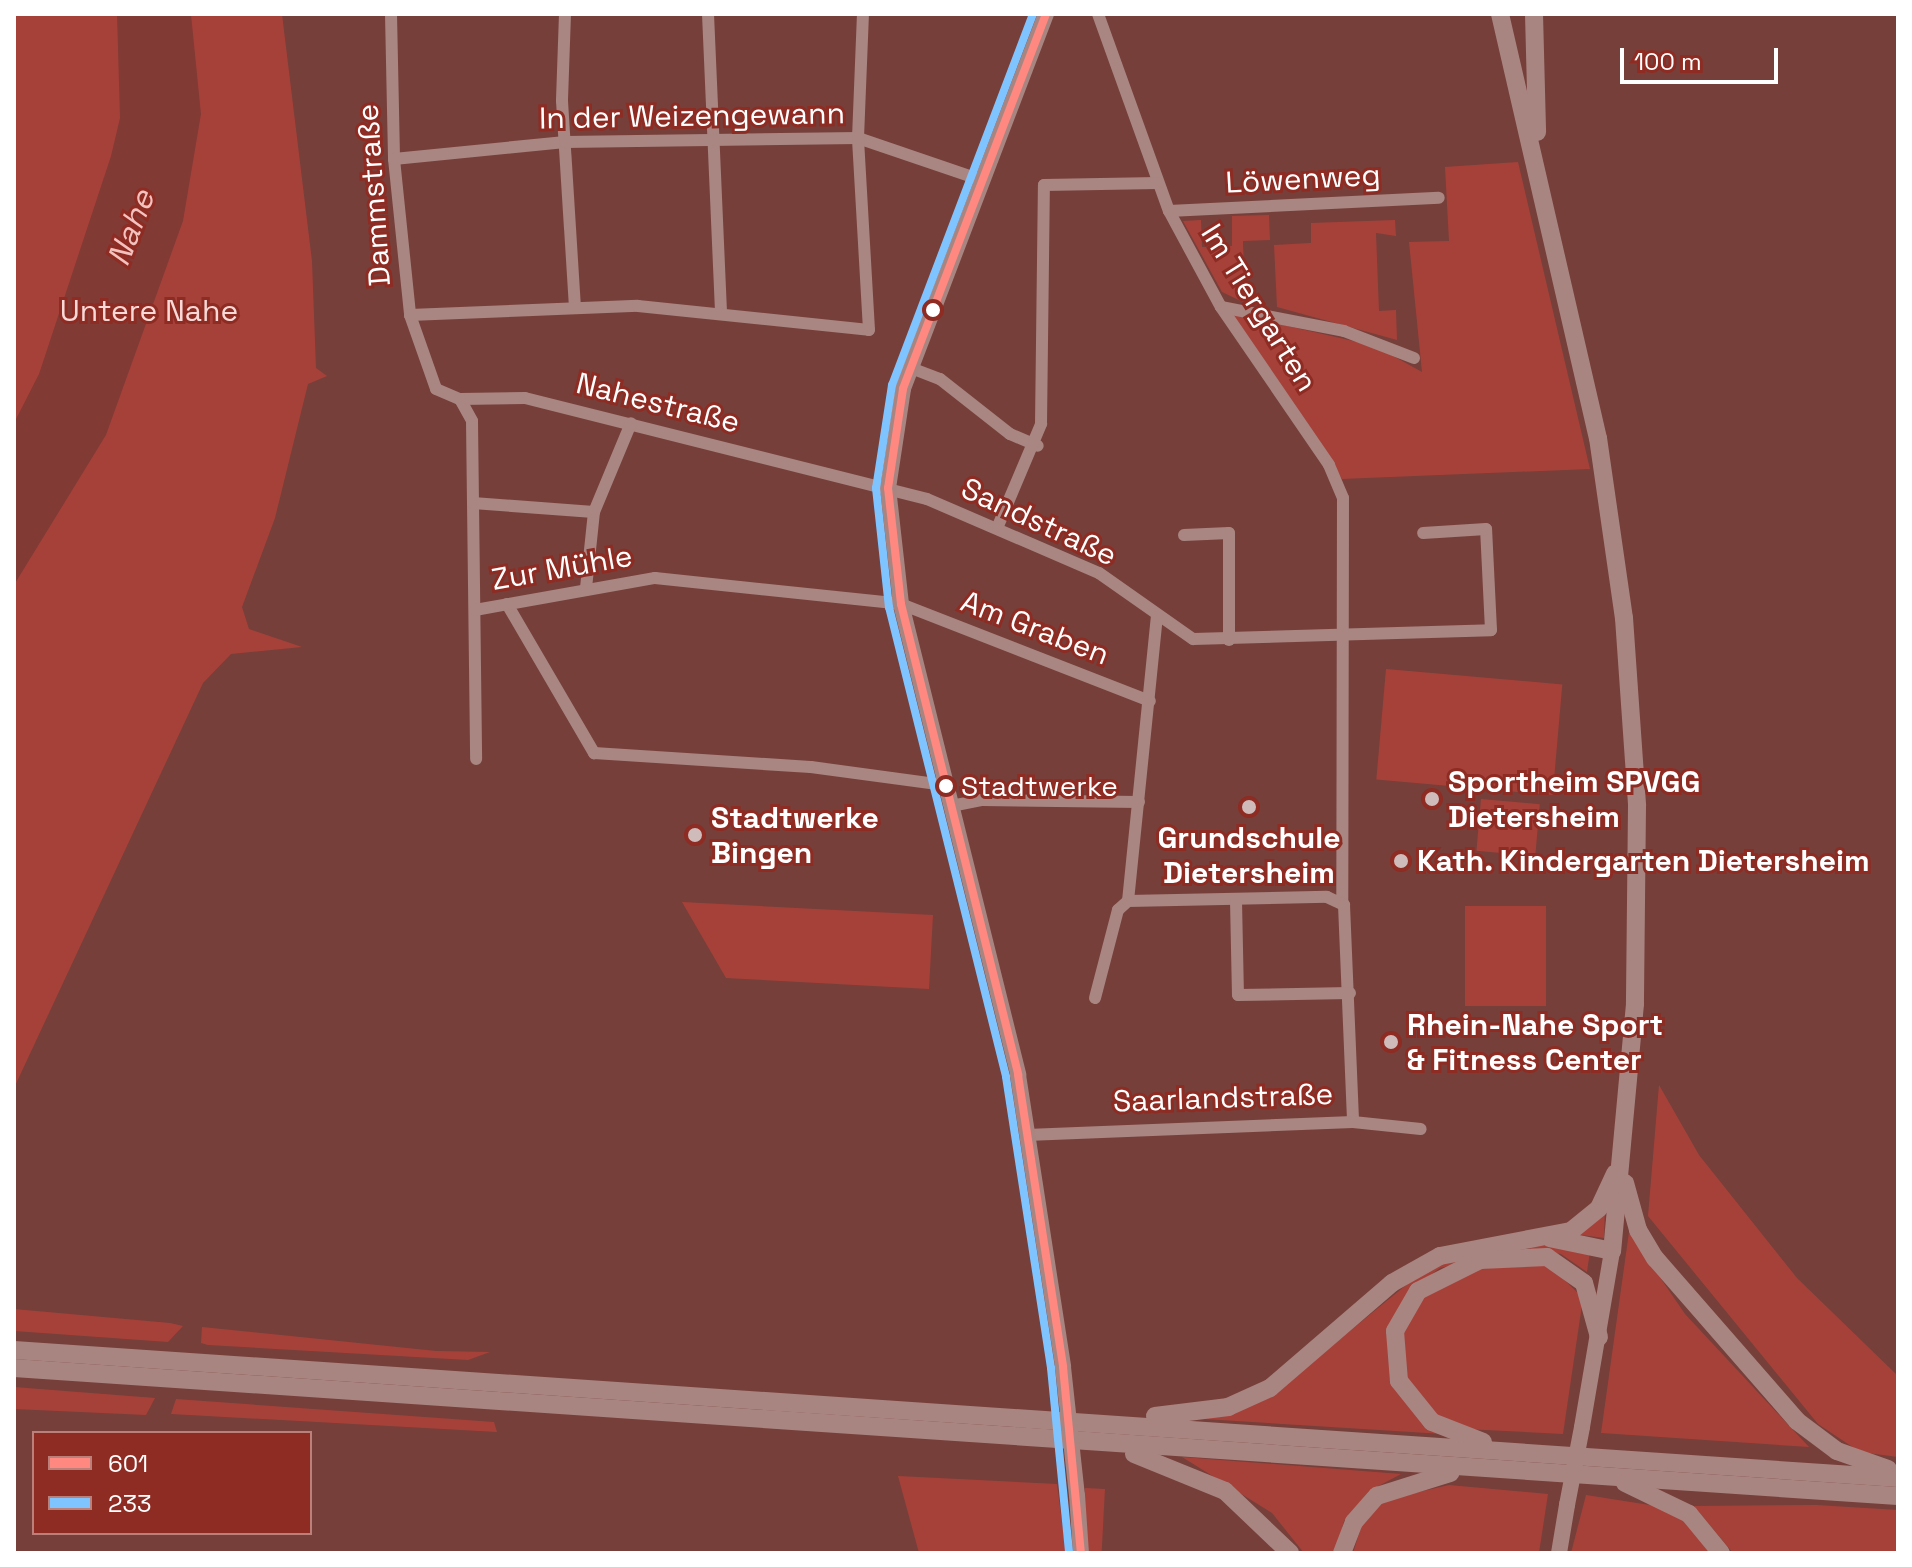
<!DOCTYPE html>
<html>
<head>
<meta charset="utf-8">
<style>
  body { margin:0 }
  #map { position:relative; width:1912px; height:1567px; overflow:hidden; background:#763f3a; font-family:"Space Grotesk",sans-serif }
  div>[style] { position:absolute }
  .green>* { inset:0; background:#a6413a; transform-origin:0 0 }
  .water>* { inset:0; background:#823a34 }
  .minor>* { height:12px; margin:-6px; padding:0 6px; transform-origin:6px; border-radius:6px; background:#a98682 }
  .major>* { height:16px; margin:-8px; padding:0 8px; transform-origin:8px; border-radius:8px; background:#a98581 }
  .highway>* { height:18px; margin:-9px; padding:0 9px; transform-origin:9px; border-radius:9px; background:#a98581 }
  .major-bridge>* { height:16px; margin:-8px; padding:0 8px; transform-origin:8px; border-radius:8px; background:#a98581 }
  .bus-1>* { height:8px; margin:-4px; padding:0 4px; transform-origin:4px; border-radius:4px; background:#ff8880 }
  .bus-2>* { height:8px; margin:-4px; padding:0 4px; transform-origin:4px; border-radius:4px; background:#80c4ff }
  .dots>* { width:22px; height:22px; translate:-50% -50%; box-sizing:border-box; border:4px solid #8e2b22; border-radius:50% }
  span { translate:-50% -50%; white-space:nowrap; text-align:center; line-height:1.15; -webkit-text-stroke:6px #8e2b22; paint-order:stroke }
  .bus-label { font-size:28px; color:#fff }
  .left { translate:0 -50%; text-align:left }
  .street-label { font-size:30px; color:#fff }
  .park-label { font-size:30px; color:#f9d9d7 }
  .poi-label { font-size:30px; color:#fff; font-weight:700 }
  .water-label { font-size:32px; color:#f3c1be; font-style:italic }
  .frame { position:absolute; inset:0; border:16px solid #fff; pointer-events:none }
  .legend { position:absolute; left:32px; top:1431px; width:280px; height:104px; box-sizing:border-box; background:#8e2b22; border:2px solid #bb807a; margin:0; padding:10px 14px; list-style:none; font-size:24px; color:#fff }
  .legend li { display:flex; align-items:center; gap:16px; height:40px }
  .legend b { width:40px; border:2px solid #bb807a }
  .scale { position:absolute; left:1620px; top:48px; width:158px; height:36px; box-sizing:border-box; border:4px solid #fff; border-top:0; padding-left:10px; font-size:24px; line-height:28px; white-space:nowrap; color:#fff; -webkit-text-stroke:6px #8e2b22; paint-order:stroke }
</style>
</head>
<body>
<div id="map">
  <div class="green">
    <div style="clip-path:polygon(14px 14px,282px 14px,312px 261px,316px 368px,327px 376px,308px 384px,275px 518px,242px 607px,249px 629px,302px 647px,231px 654px,203px 683px,14px 1088px)"></div>
    <div style="clip-path:polygon(1518px 162px,1590px 469px,1342px 479px,1227px 312px,1375px 346px,1422px 372px,1409px 242px,1449px 241px,1445px 167px)"></div>
    <div style="clip-path:polygon(1269px 215px,1270px 240px,1243px 241px,1245px 303px,1222px 292px,1183px 221px,1201px 220px,1202px 247px,1232px 246px,1232px 216px)"></div>
    <div style="clip-path:polygon(1395px 220px,1396px 236px,1376px 233px,1379px 311px,1396px 310px,1397px 340px,1277px 307px,1274px 245px,1311px 243px,1311px 223px)"></div>
    <div style="left:1386px;top:669px;width:177px;height:111px;rotate:5deg"></div>
    <div style="left:1481px;top:799px;width:59px;height:52px;rotate:5deg"></div>
    <div style="clip-path:polygon(682px 902px,933px 915px,929px 989px,726px 978px)"></div>
    <div style="left:1465px;top:906px;width:81px;height:100px"></div>
    <div style="clip-path:polygon(1659px 1085px,1699px 1155px,1797px 1278px,1898px 1376px,1898px 1457px,1860px 1452px,1818px 1424px,1648px 1216px)"></div>
    <div style="clip-path:polygon(1605px 1207px,1604px 1238px,1574px 1234px)"></div>
    <div style="clip-path:polygon(1629px 1232px,1685px 1314px,1809px 1447px,1601px 1433px)"></div>
    <div style="clip-path:polygon(1548px 1245px,1590px 1251px,1587px 1272px,1561px 1254px,1527px 1248px,1440px 1268px,1410px 1290px,1392px 1375px,1443px 1434px,1204px 1419px,1275px 1392px,1432px 1264px,1476px 1250px)"></div>
    <div style="clip-path:polygon(1548px 1264px,1583px 1298px,1563px 1434px,1465px 1429px,1425px 1408px,1403px 1374px,1400px 1340px,1426px 1290px,1463px 1270px)"></div>
    <div style="clip-path:polygon(14px 1309px,170px 1323px,183px 1326px,168px 1342px,14px 1331px)"></div>
    <div style="clip-path:polygon(202px 1327px,436px 1351px,490px 1352px,468px 1360px,208px 1345px,201px 1343px)"></div>
    <div style="clip-path:polygon(14px 1387px,155px 1398px,146px 1415px,14px 1409px)"></div>
    <div style="clip-path:polygon(176px 1399px,494px 1422px,497px 1432px,171px 1414px)"></div>
    <div style="clip-path:polygon(1182px 1457px,1401px 1474px,1369px 1491px,1344px 1521px,1335px 1553px,1304px 1553px,1272px 1513px)"></div>
    <div style="clip-path:polygon(898px 1476px,1057px 1484px,1066px 1553px,919px 1553px)"></div>
    <div style="clip-path:polygon(1449px 1485px,1548px 1494px,1539px 1553px,1353px 1553px,1362px 1524px,1384px 1500px)"></div>
    <div style="left:1085px;top:1488px;width:20px;height:65px;rotate:3deg"></div>
    <div style="clip-path:polygon(1586px 1495px,1656px 1506px,1681px 1518px,1711px 1553px,1571px 1553px)"></div>
    <div style="clip-path:polygon(1816px 1505px,1898px 1510px,1898px 1553px,1733px 1553px,1694px 1506px)"></div>
  </div>
  <div class="water">
    <div style="clip-path:polygon(117px 14px,191px 14px,201px 114px,183px 221px,106px 435px,14px 585px,14px 423px,39px 374px,111px 156px,120px 118px)"></div>
  </div>
  <div class="minor">
    <div style="left:391px;top:14px;width:145px;rotate:88.8deg"></div>
    <div style="left:394px;top:159px;width:157px;rotate:84.1deg"></div>
    <div style="left:410px;top:315px;width:78px;rotate:70.6deg"></div>
    <div style="left:436px;top:389px;width:26px;rotate:23deg"></div>
    <div style="left:460px;top:399px;width:65px;rotate:-0.9deg"></div>
    <div style="left:525px;top:398px;width:414px;rotate:14.1deg"></div>
    <div style="left:927px;top:499px;width:187px;rotate:23.3deg"></div>
    <div style="left:1099px;top:573px;width:115px;rotate:35.1deg"></div>
    <div style="left:1193px;top:639px;width:298px;rotate:-1.7deg"></div>
    <div style="left:1491px;top:630px;width:101px;rotate:-92.8deg"></div>
    <div style="left:1486px;top:529px;width:63px;rotate:176.4deg"></div>
    <div style="left:565px;top:14px;width:87px;rotate:92deg"></div>
    <div style="left:562px;top:101px;width:204px;rotate:86.4deg"></div>
    <div style="left:708px;top:14px;width:298px;rotate:87.5deg"></div>
    <div style="left:1098px;top:14px;width:209px;rotate:70.2deg"></div>
    <div style="left:1169px;top:211px;width:109px;rotate:61.6deg"></div>
    <div style="left:1221px;top:307px;width:191px;rotate:55.6deg"></div>
    <div style="left:1329px;top:465px;width:36px;rotate:67deg"></div>
    <div style="left:1343px;top:498px;width:404px;rotate:90.1deg"></div>
    <div style="left:394px;top:159px;width:172px;rotate:-5.7deg"></div>
    <div style="left:565px;top:142px;width:293px;rotate:-0.8deg"></div>
    <div style="left:858px;top:138px;width:133px;rotate:18.8deg"></div>
    <div style="left:1169px;top:211px;width:270px;rotate:-2.8deg"></div>
    <div style="left:1221px;top:307px;width:125px;rotate:11deg"></div>
    <div style="left:1344px;top:331px;width:75px;rotate:21.1deg"></div>
    <div style="left:410px;top:315px;width:228px;rotate:-2.3deg"></div>
    <div style="left:638px;top:306px;width:232px;rotate:5.9deg"></div>
    <div style="left:869px;top:330px;width:192px;rotate:-93.3deg"></div>
    <div style="left:858px;top:138px;width:124px;rotate:-87.7deg"></div>
    <div style="left:911px;top:368px;width:31px;rotate:21deg"></div>
    <div style="left:940px;top:379px;width:89px;rotate:38.2deg"></div>
    <div style="left:1010px;top:434px;width:30px;rotate:23deg"></div>
    <div style="left:460px;top:399px;width:25px;rotate:61deg"></div>
    <div style="left:472px;top:421px;width:338px;rotate:89.3deg"></div>
    <div style="left:473px;top:503px;width:121px;rotate:4.3deg"></div>
    <div style="left:998px;top:526px;width:111px;rotate:-67.1deg"></div>
    <div style="left:1041px;top:424px;width:239px;rotate:-89.3deg"></div>
    <div style="left:1044px;top:185px;width:114px;rotate:-1deg"></div>
    <div style="left:1184px;top:535px;width:45px;rotate:-2.5deg"></div>
    <div style="left:1229px;top:533px;width:107px;rotate:90deg"></div>
    <div style="left:586px;top:588px;width:76px;rotate:-84deg"></div>
    <div style="left:594px;top:512px;width:96px;rotate:-67.4deg"></div>
    <div style="left:507px;top:604px;width:173px;rotate:59.7deg"></div>
    <div style="left:594px;top:753px;width:217px;rotate:3.7deg"></div>
    <div style="left:811px;top:767px;width:135px;rotate:7.7deg"></div>
    <div style="left:475px;top:610px;width:183px;rotate:-10.1deg"></div>
    <div style="left:655px;top:578px;width:247px;rotate:6deg"></div>
    <div style="left:901px;top:604px;width:267px;rotate:21.3deg"></div>
    <div style="left:951px;top:806px;width:32px;rotate:-11deg"></div>
    <div style="left:982px;top:800px;width:157px;rotate:0.7deg"></div>
    <div style="left:1128px;top:901px;width:199px;rotate:-1.2deg"></div>
    <div style="left:1327px;top:897px;width:19px;rotate:25deg"></div>
    <div style="left:1344px;top:905px;width:217px;rotate:87.6deg"></div>
    <div style="left:1236px;top:901px;width:94px;rotate:88.8deg"></div>
    <div style="left:1238px;top:995px;width:112px;rotate:-1deg"></div>
    <div style="left:1095px;top:998px;width:91px;rotate:-75.4deg"></div>
    <div style="left:1118px;top:910px;width:13px;rotate:-42deg"></div>
    <div style="left:1128px;top:901px;width:285px;rotate:-84.2deg"></div>
    <div style="left:1027px;top:1135px;width:326px;rotate:-2.3deg"></div>
    <div style="left:1353px;top:1122px;width:68px;rotate:5.9deg"></div>
  </div>
  <div class="major">
    <div style="left:1046px;top:14px;width:401px;rotate:110.9deg"></div>
    <div style="left:903px;top:389px;width:100px;rotate:98.6deg"></div>
    <div style="left:888px;top:488px;width:117px;rotate:83.6deg"></div>
    <div style="left:901px;top:604px;width:485px;rotate:76deg"></div>
    <div style="left:1018px;top:1075px;width:295px;rotate:81.2deg"></div>
    <div style="left:1582px;top:1427px;width:179px;rotate:-80.3deg"></div>
    <div style="left:1077px;top:1495px;width:58px;rotate:86.1deg"></div>
    <div style="left:1559px;top:1553px;width:49px;rotate:-80.5deg"></div>
  </div>
  <div class="highway">
    <div style="left:1500px;top:14px;width:435px;rotate:77deg"></div>
    <div style="left:1598px;top:438px;width:182px;rotate:81.8deg"></div>
    <div style="left:1624px;top:618px;width:188px;rotate:86deg"></div>
    <div style="left:1637px;top:806px;width:198px;rotate:90.6deg"></div>
    <div style="left:1635px;top:1004px;width:248px;rotate:95.3deg"></div>
    <div style="left:1612px;top:1251px;width:63px;rotate:-168.2deg"></div>
    <div style="left:1534px;top:14px;width:118px;rotate:88.5deg"></div>
    <div style="left:1625px;top:1183px;width:49px;rotate:74.5deg"></div>
    <div style="left:1638px;top:1230px;width:33px;rotate:59deg"></div>
    <div style="left:1655px;top:1258px;width:216px;rotate:48.9deg"></div>
    <div style="left:1797px;top:1421px;width:50px;rotate:36.9deg"></div>
    <div style="left:1837px;top:1451px;width:54px;rotate:19.4deg"></div>
    <div style="left:14px;top:1350px;width:1888px;rotate:3.89deg"></div>
    <div style="left:14px;top:1368px;width:1888px;rotate:3.89deg"></div>
    <div style="left:1155px;top:1416px;width:74px;rotate:-7deg"></div>
    <div style="left:1228px;top:1407px;width:46px;rotate:-24.3deg"></div>
    <div style="left:1270px;top:1388px;width:161px;rotate:-40.7deg"></div>
    <div style="left:1392px;top:1283px;width:55px;rotate:-29.4deg"></div>
    <div style="left:1440px;top:1256px;width:133px;rotate:-10.8deg"></div>
    <div style="left:1571px;top:1231px;width:36px;rotate:-39deg"></div>
    <div style="left:1599px;top:1208px;width:38px;rotate:-65deg"></div>
    <div style="left:1483px;top:1442px;width:55px;rotate:-158.6deg"></div>
    <div style="left:1432px;top:1422px;width:53px;rotate:-128.8deg"></div>
    <div style="left:1399px;top:1381px;width:50px;rotate:-94.6deg"></div>
    <div style="left:1395px;top:1331px;width:46px;rotate:-60.1deg"></div>
    <div style="left:1418px;top:1291px;width:69px;rotate:-26.6deg"></div>
    <div style="left:1480px;top:1260px;width:67px;rotate:-2.6deg"></div>
    <div style="left:1547px;top:1257px;width:45px;rotate:35.1deg"></div>
    <div style="left:1584px;top:1283px;width:56px;rotate:74.5deg"></div>
    <div style="left:1134px;top:1454px;width:98px;rotate:22.1deg"></div>
    <div style="left:1225px;top:1491px;width:90px;rotate:43.6deg"></div>
    <div style="left:1625px;top:1483px;width:71px;rotate:25.8deg"></div>
    <div style="left:1689px;top:1514px;width:50px;rotate:50.6deg"></div>
    <div style="left:1342px;top:1553px;width:33px;rotate:-69deg"></div>
    <div style="left:1354px;top:1522px;width:35px;rotate:-49deg"></div>
    <div style="left:1377px;top:1496px;width:77px;rotate:-17.5deg"></div>
  </div>
  <div class="major-bridge">
    <div style="left:1063px;top:1367px;width:129px;rotate:83.8deg"></div>
    <div style="left:1567px;top:1505px;width:79px;rotate:-79.1deg"></div>
  </div>
  <div class="bus-1">
    <div style="left:1046px;top:14px;width:401px;rotate:110.9deg"></div>
    <div style="left:903px;top:389px;width:100px;rotate:98.6deg"></div>
    <div style="left:888px;top:488px;width:117px;rotate:83.6deg"></div>
    <div style="left:901px;top:604px;width:485px;rotate:76deg"></div>
    <div style="left:1018px;top:1075px;width:295px;rotate:81.2deg"></div>
    <div style="left:1063px;top:1367px;width:187px;rotate:84.5deg"></div>
  </div>
  <div class="bus-2">
    <div style="left:1033px;top:14px;width:397px;rotate:110.8deg"></div>
    <div style="left:892px;top:385px;width:104px;rotate:98.8deg"></div>
    <div style="left:876px;top:488px;width:120px;rotate:83.8deg"></div>
    <div style="left:889px;top:607px;width:484px;rotate:76deg"></div>
    <div style="left:1006px;top:1077px;width:294px;rotate:81.2deg"></div>
    <div style="left:1051px;top:1368px;width:186px;rotate:84.4deg"></div>
  </div>
  <div class="dots">
    <div style="left:933px;top:310px;background:#fff"></div>
    <div style="left:946px;top:786px;background:#fff"></div>
    <div style="left:1432px;top:799px;background:#cfbcba"></div>
    <div style="left:1249px;top:807px;background:#cfbcba"></div>
    <div style="left:695px;top:835px;background:#cfbcba"></div>
    <div style="left:1401px;top:861px;background:#cfbcba"></div>
    <div style="left:1391px;top:1042px;background:#cfbcba"></div>
  </div>
  <div class="bus-label">
    <span class="left" style="left:961px;top:786px">Stadtwerke</span>
  </div>
  <div class="street-label">
    <span style="left:692px;top:116px;rotate:-1deg">In der Weizengewann</span>
    <span style="left:1303px;top:179px;rotate:-3deg">Löwenweg</span>
    <span style="left:374px;top:195px;rotate:-94deg">Dammstraße</span>
    <span style="left:1259px;top:308px;rotate:58deg">Im Tiergarten</span>
    <span style="left:658px;top:403px;rotate:14deg">Nahestraße</span>
    <span style="left:1039px;top:522px;rotate:25deg">Sandstraße</span>
    <span style="left:562px;top:568px;rotate:-10deg">Zur Mühle</span>
    <span style="left:1035px;top:628px;rotate:21deg">Am Graben</span>
    <span style="left:1223px;top:1098px;rotate:-2deg">Saarlandstraße</span>
  </div>
  <div class="park-label">
    <span style="left:149px;top:311px">Untere Nahe</span>
  </div>
  <div class="poi-label">
    <span class="left" style="left:1448px;top:799px">Sportheim SPVGG<br>Dietersheim</span>
    <span class="left" style="left:711px;top:835px">Stadtwerke<br>Bingen</span>
    <span style="left:1249px;top:855px">Grundschule<br>Dietersheim</span>
    <span class="left" style="left:1417px;top:861px">Kath. Kindergarten Dietersheim</span>
    <span class="left" style="left:1407px;top:1042px">Rhein-Nahe Sport<br>&amp; Fitness Center</span>
  </div>
  <div class="water-label">
    <span style="left:131px;top:228px;rotate:-69deg">Nahe</span>
  </div>
  <div class="frame"></div>
  <ul class="legend">
  <li><b style="height:10px;background:#ff8880"></b>601</li>
  <li><b style="height:10px;background:#80c4ff"></b>233</li>
  </ul>
  <div class="scale">100 m</div>
</div>
</body>
</html>
